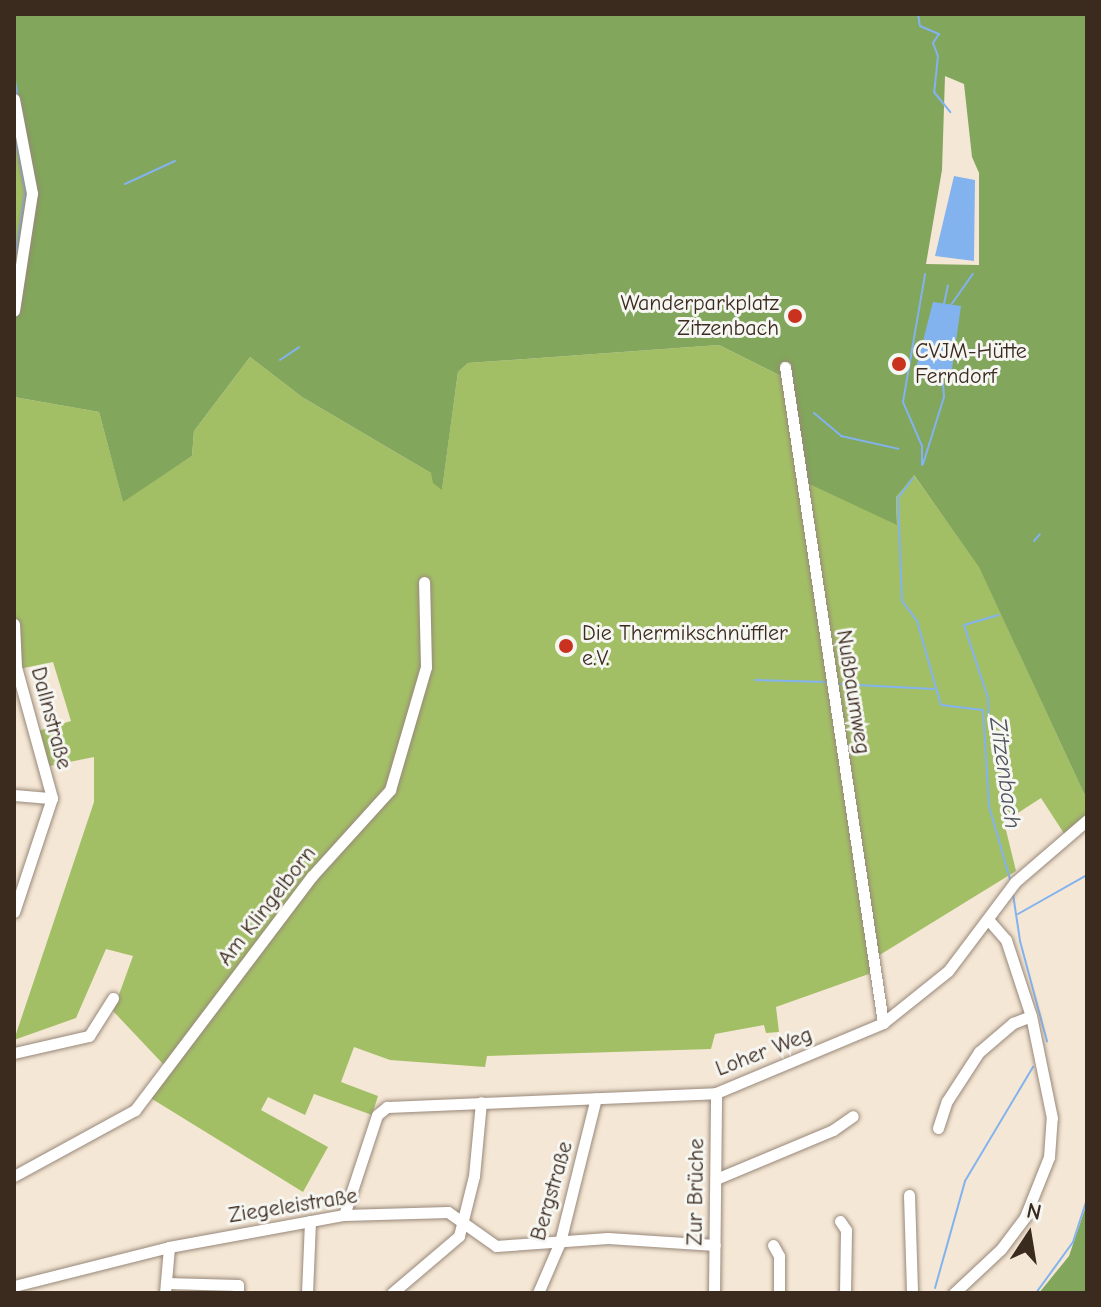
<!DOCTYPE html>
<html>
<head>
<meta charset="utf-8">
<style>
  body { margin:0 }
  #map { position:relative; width:1101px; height:1307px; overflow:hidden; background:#f5e7d5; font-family:"Comic Neue",sans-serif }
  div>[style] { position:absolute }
  .green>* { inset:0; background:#a3bf66 }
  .forest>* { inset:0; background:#82a65b }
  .water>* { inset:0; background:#83b3ee }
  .stream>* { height:2px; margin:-1px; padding:0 1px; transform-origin:1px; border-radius:1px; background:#83b3ee }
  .roads { filter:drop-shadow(0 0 2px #98887a) drop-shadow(0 0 2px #98887a) }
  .minor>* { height:11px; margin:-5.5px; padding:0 5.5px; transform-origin:5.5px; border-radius:5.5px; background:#fff }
  .dots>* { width:22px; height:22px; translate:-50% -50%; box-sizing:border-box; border:4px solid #f6f6f2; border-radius:50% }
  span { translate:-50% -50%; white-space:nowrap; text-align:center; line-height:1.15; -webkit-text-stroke:6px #f6f6f2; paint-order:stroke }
  .poi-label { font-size:22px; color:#3b2a1e }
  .right { translate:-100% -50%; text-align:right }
  .left { translate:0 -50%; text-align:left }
  .street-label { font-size:22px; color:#3b2a1e }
  .water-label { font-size:24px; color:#51535c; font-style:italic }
  .frame { position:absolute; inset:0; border:16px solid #3b2a1e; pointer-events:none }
  .north { position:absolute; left:989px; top:1195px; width:80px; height:80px; -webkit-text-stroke:6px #f6f6f2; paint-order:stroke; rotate:12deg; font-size:22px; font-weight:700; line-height:32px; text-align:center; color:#3b2a1e }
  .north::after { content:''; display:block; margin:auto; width:28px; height:36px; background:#3b2a1e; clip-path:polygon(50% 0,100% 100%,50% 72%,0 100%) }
</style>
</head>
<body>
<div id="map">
  <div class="green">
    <div style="clip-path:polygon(14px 116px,33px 190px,14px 287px)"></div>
    <div style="clip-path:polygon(719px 345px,787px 379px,897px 524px,896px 497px,913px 474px,979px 566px,1087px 800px,1087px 816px,1065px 835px,1041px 798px,1004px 822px,1016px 871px,878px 956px,880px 970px,776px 1007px,779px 1032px,766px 1033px,764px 1025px,715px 1034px,711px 1049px,487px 1056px,485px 1067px,390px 1060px,354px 1047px,341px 1082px,378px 1096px,372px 1115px,314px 1094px,305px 1115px,268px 1097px,261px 1110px,328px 1147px,303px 1192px,144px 1094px,164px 1065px,113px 1011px,133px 956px,106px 949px,76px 1018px,14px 1040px,94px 802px,94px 757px,40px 768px,31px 733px,71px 721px,53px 662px,14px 670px,14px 397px,99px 412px,123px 501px,192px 456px,194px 431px,250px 357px,302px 397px,431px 473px,442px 489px,458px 372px,468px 363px)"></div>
  </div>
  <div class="forest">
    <div style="clip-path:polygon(evenodd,14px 14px,1087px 14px,1087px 800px,979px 567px,914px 475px,896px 497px,897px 525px,803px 481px,787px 379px,719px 345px,468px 363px,458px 372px,442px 490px,433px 483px,431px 473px,302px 397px,250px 357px,194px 431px,192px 456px,123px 502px,99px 412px,14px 397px,14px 287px,33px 190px,14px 82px,14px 14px,945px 76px,964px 84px,972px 157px,979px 173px,979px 265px,926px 264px,942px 170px,945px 76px)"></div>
    <div style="clip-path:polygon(1087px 1203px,1087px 1293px,1039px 1293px,1069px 1256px)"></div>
  </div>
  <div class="water">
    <div style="clip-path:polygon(954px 176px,975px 180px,974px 261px,935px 256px)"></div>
    <div style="clip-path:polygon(933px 302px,961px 306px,951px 376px,916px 368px)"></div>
  </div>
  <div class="stream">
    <div style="left:918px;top:14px;width:12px;rotate:81deg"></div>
    <div style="left:920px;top:26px;width:21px;rotate:23deg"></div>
    <div style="left:939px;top:34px;width:11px;rotate:124deg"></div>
    <div style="left:933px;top:43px;width:14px;rotate:69deg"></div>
    <div style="left:938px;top:56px;width:36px;rotate:96deg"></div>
    <div style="left:934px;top:92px;width:26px;rotate:51deg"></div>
    <div style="left:14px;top:15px;width:1px;rotate:-45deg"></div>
    <div style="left:14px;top:75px;width:22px;rotate:80deg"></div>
    <div style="left:14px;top:129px;width:64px;rotate:80.1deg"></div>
    <div style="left:25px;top:192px;width:75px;rotate:98.5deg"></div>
    <div style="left:125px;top:184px;width:55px;rotate:-24.7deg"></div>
    <div style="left:944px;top:304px;width:19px;rotate:-78deg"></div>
    <div style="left:951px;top:305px;width:38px;rotate:-55deg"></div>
    <div style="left:280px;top:360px;width:23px;rotate:-34deg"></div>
    <div style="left:814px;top:413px;width:35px;rotate:40deg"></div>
    <div style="left:841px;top:436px;width:59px;rotate:12.6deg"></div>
    <div style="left:923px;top:464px;width:70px;rotate:-72.6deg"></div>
    <div style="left:944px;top:397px;width:14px;rotate:-94deg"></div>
    <div style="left:922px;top:465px;width:19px;rotate:-90deg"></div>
    <div style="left:922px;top:446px;width:48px;rotate:-113.4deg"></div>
    <div style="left:903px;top:402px;width:130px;rotate:-80.2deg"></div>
    <div style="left:913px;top:478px;width:25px;rotate:127deg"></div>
    <div style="left:898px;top:498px;width:103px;rotate:87.8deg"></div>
    <div style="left:902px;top:601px;width:25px;rotate:53deg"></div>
    <div style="left:917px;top:621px;width:87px;rotate:74.1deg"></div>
    <div style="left:941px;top:705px;width:42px;rotate:6.8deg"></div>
    <div style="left:983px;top:710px;width:96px;rotate:86.4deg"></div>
    <div style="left:989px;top:806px;width:76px;rotate:74deg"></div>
    <div style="left:1034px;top:541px;width:9px;rotate:-49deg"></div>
    <div style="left:755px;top:680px;width:72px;rotate:1.6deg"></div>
    <div style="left:837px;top:684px;width:97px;rotate:3deg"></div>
    <div style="left:989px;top:728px;width:30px;rotate:-92deg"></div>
    <div style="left:988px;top:698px;width:77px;rotate:-108.2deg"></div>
    <div style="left:964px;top:625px;width:36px;rotate:-16deg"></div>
    <div style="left:1013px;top:894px;width:48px;rotate:81.5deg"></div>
    <div style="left:1020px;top:941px;width:104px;rotate:74.9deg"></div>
    <div style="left:1018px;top:914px;width:79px;rotate:-29.5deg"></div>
    <div style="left:935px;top:1288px;width:111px;rotate:-74.3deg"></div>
    <div style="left:965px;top:1181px;width:133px;rotate:-59.2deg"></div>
    <div style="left:1036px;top:1293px;width:63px;rotate:-54deg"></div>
    <div style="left:1073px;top:1242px;width:45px;rotate:-72deg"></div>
  </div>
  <div class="roads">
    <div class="minor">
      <div style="left:14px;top:99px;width:96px;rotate:79.2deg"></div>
      <div style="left:32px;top:193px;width:119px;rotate:98.7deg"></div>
      <div style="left:785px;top:367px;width:663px;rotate:81.5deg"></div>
      <div style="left:14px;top:624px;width:43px;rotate:87.3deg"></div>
      <div style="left:16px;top:667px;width:136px;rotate:74.6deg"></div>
      <div style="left:52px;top:798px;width:120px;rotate:108.4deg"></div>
      <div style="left:14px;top:795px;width:38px;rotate:5deg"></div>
      <div style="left:14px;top:1053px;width:77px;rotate:-12.8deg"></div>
      <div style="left:89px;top:1036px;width:45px;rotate:-57.7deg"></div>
      <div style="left:938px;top:1128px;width:28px;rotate:-72deg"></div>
      <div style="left:947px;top:1101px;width:59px;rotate:-56.9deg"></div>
      <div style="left:979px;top:1052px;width:45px;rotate:-40.5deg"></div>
      <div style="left:1013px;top:1023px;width:19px;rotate:-21deg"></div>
      <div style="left:14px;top:1176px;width:138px;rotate:-28.6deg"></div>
      <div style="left:135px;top:1110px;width:293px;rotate:-52.9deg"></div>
      <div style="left:312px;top:876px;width:116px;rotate:-47.8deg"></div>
      <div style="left:390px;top:790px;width:128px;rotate:-73.7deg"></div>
      <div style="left:426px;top:667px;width:85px;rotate:-91.3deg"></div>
      <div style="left:716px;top:1179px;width:127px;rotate:-22.7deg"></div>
      <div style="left:833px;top:1130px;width:24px;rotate:-35deg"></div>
      <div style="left:909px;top:1195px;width:98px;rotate:88.2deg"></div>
      <div style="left:344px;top:1215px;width:105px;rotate:-71.7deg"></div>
      <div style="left:377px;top:1115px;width:13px;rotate:-39deg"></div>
      <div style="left:387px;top:1107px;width:329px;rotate:-2.4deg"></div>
      <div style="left:716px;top:1093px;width:181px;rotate:-22.7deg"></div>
      <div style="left:883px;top:1023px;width:83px;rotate:-38.7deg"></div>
      <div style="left:948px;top:971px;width:111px;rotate:-53deg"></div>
      <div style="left:1015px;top:882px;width:95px;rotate:-40.7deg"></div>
      <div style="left:840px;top:1221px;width:11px;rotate:56deg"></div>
      <div style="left:846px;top:1230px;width:63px;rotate:90.9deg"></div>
      <div style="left:773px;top:1245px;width:13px;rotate:61deg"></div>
      <div style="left:779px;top:1256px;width:37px;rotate:90deg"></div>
      <div style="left:166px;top:1283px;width:72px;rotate:1.6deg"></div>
      <div style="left:238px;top:1285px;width:8px;rotate:90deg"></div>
      <div style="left:14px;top:1286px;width:160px;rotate:-14.1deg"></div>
      <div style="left:169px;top:1247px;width:178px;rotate:-10.4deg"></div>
      <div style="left:344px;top:1215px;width:104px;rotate:-1.7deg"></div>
      <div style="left:448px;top:1212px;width:59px;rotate:35.3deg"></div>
      <div style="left:496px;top:1246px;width:112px;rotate:-4.1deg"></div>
      <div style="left:608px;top:1238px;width:107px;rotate:3.7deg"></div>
      <div style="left:165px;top:1293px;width:46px;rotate:-85deg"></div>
      <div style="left:307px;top:1293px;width:72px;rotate:-87.6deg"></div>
      <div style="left:392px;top:1293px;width:88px;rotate:-40.4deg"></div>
      <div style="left:459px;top:1236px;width:62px;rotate:-76deg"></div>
      <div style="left:474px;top:1176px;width:74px;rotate:-84.6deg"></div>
      <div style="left:538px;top:1293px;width:56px;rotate:-66.7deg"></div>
      <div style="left:560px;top:1242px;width:148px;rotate:-76deg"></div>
      <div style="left:714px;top:1293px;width:200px;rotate:-89.4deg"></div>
      <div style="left:954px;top:1293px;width:64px;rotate:-43.1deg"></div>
      <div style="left:1001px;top:1249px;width:40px;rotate:-53deg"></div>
      <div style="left:1025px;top:1217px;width:65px;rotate:-68.2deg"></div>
      <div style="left:1049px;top:1157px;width:39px;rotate:-86deg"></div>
      <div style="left:1052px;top:1118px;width:104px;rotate:-101.6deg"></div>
      <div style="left:1031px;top:1016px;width:80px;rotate:-108.2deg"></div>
      <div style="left:1006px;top:940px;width:28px;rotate:-131deg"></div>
    </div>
  </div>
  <div class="dots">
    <div style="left:795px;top:316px;background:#c8321e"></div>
    <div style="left:899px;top:364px;background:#c8321e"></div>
    <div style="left:566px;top:646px;background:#c8321e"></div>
  </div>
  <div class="poi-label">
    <span class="right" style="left:779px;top:316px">Wanderparkplatz<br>Zitzenbach</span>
    <span class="left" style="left:915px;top:364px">CVJM-Hütte<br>Ferndorf</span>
    <span class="left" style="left:582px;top:646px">Die Thermikschnüffler<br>e.V.</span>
  </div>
  <div class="street-label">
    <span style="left:853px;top:692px;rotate:81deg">Nußbaumweg</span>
    <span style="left:51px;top:718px;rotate:75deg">Dallnstraße</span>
    <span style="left:267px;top:906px;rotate:-52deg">Am Klingelborn</span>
    <span style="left:764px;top:1052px;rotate:-21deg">Loher Weg</span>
    <span style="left:552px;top:1191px;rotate:-74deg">Bergstraße</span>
    <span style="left:696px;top:1192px;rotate:-89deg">Zur Brüche</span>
    <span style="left:293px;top:1206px;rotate:-9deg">Ziegeleistraße</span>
  </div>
  <div class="water-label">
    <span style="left:1005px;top:773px;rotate:82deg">Zitzenbach</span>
  </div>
  <div class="frame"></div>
  <div class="north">N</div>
</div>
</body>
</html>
